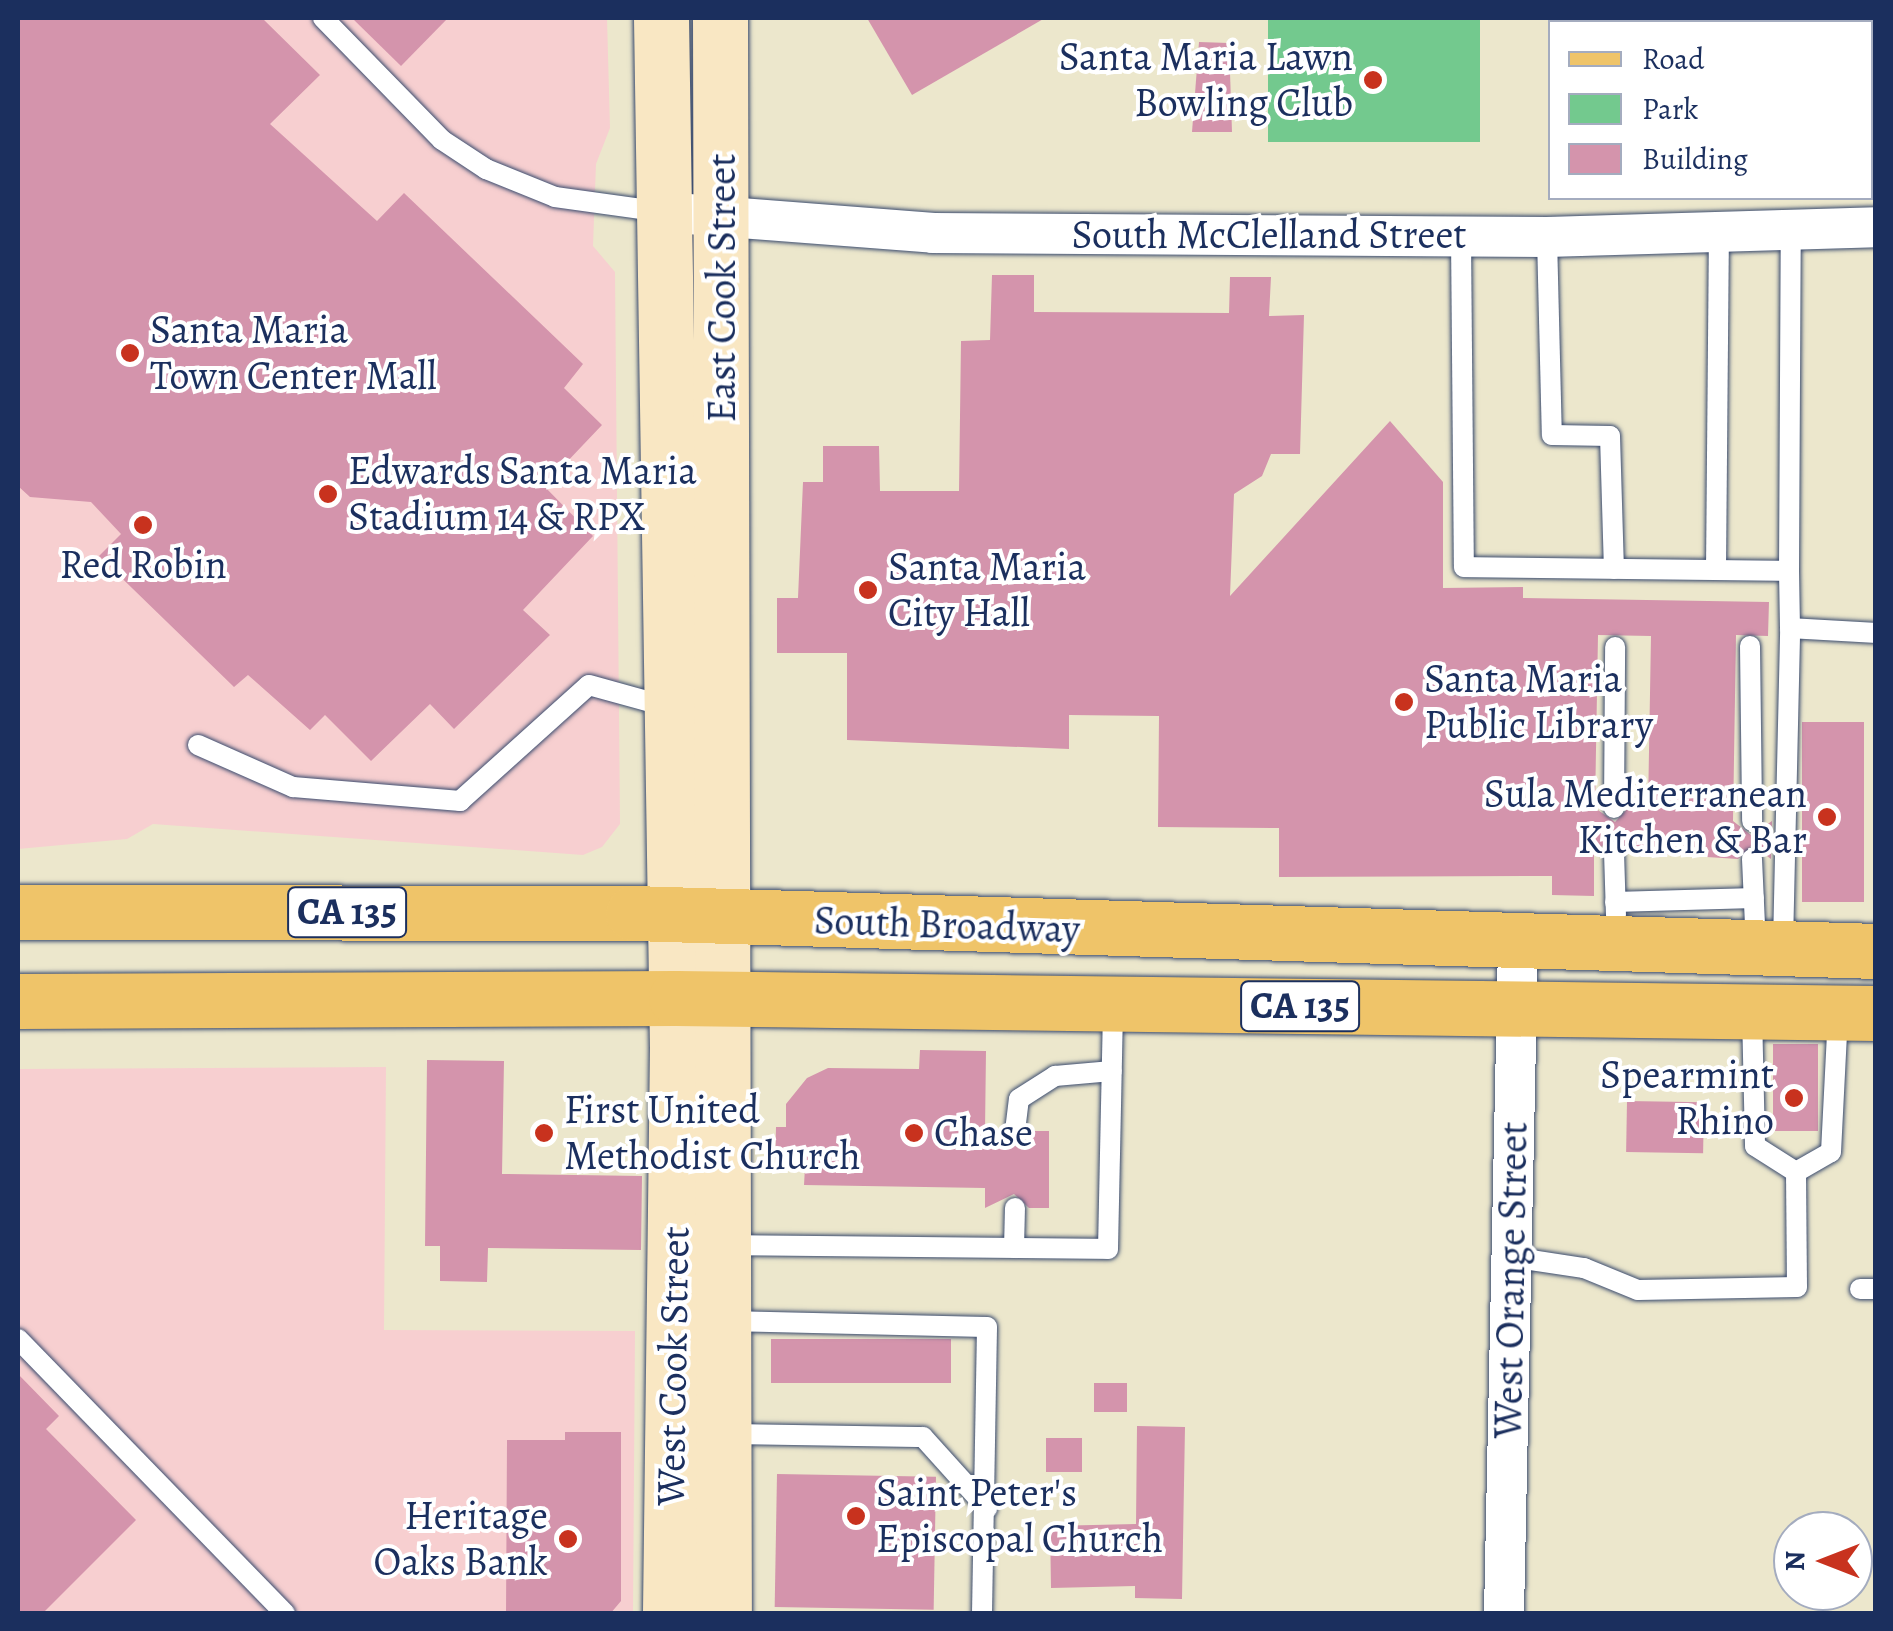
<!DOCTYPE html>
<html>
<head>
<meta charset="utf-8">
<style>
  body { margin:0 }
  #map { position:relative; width:1893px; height:1631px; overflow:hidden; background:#ece7cc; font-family:Alegreya,serif }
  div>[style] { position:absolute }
  .built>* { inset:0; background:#f7cfd0 }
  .green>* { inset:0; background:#73c98e; transform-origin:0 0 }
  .building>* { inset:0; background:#d494ac; transform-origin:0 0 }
  .roads { filter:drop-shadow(0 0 2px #3a4b6e) drop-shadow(0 0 2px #3a4b6e) }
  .lane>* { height:20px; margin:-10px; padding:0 10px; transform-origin:10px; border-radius:10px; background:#fff }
  .street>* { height:40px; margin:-20px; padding:0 20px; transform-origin:20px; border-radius:20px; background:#fff }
  .secondary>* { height:55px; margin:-27.5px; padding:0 27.5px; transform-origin:27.5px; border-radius:27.5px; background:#f9e7c3 }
  .primary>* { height:55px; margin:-27.5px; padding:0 27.5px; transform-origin:27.5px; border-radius:27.5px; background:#efc469 }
  .dots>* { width:28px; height:28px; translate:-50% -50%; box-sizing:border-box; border:5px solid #fff; border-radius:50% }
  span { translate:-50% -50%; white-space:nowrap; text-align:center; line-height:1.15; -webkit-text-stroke:8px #fff; paint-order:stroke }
  .shield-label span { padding:2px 8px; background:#fff; border:2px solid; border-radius:8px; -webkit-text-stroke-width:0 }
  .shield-label { font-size:38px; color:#1b2f5e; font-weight:700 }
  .poi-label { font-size:40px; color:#1b2f5e }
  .right { translate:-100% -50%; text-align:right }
  .left { translate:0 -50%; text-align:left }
  .street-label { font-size:40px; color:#1b2f5e }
  .frame { position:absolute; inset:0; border:20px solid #1b2f5e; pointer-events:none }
  .legend { position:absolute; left:1548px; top:20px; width:325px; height:180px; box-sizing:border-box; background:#fff; border:2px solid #a4acbf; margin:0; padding:12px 18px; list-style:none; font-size:30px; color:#1b2f5e }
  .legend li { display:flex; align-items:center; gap:20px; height:50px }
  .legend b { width:50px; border:2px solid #a4acbf }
  .north { position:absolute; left:1773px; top:1511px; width:100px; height:100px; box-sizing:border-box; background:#fff; border:2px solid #a4acbf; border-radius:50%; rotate:270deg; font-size:28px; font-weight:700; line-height:40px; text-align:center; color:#1b2f5e }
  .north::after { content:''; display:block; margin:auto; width:35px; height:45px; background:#c8321e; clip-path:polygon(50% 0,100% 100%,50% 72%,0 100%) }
</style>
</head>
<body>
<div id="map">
  <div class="built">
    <div style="clip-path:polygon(18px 18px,607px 18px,610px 128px,596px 164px,593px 246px,615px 272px,620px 824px,602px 847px,583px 855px,153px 824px,127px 839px,18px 849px)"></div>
    <div style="clip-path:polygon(386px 1067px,384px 1330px,635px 1331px,633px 1613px,18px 1614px,18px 1069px)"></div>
  </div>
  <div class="green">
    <div style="left:1268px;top:18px;width:212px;height:124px"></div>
  </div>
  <div class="building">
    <div style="clip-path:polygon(18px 18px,262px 18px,320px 75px,270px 124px,377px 221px,404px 193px,583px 364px,564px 388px,602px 425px,544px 486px,593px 536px,523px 610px,550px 635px,454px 729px,430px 704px,371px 761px,325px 715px,310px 730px,248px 675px,234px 687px,99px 556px,121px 534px,91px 502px,30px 497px,18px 486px)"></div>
    <div style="clip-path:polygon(352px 18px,448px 18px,401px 66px)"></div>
    <div style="clip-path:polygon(867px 18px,1045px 18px,912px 95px)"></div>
    <div style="clip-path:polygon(1199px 42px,1229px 43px,1232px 132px,1192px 132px)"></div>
    <div style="clip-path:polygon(evenodd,992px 275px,1034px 275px,1034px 312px,1229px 313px,1230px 277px,1271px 277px,1269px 316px,1304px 315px,1300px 454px,1271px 454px,1262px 476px,1234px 494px,1230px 596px,1390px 421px,1443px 482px,1443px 588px,1523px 587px,1523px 598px,1769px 602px,1768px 636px,1736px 635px,1733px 821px,1751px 835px,1772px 821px,1771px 859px,1752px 845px,1738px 859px,1628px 852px,1613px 838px,1594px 852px,1594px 896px,1552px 895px,1552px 876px,1279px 877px,1279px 828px,1158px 827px,1159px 716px,1069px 715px,1069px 749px,847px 740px,847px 653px,777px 653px,777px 598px,798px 598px,803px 482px,823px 482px,823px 446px,879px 446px,880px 491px,959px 491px,961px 341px,990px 340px,992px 275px,1598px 635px,1651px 636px,1648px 808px,1628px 808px,1615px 822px,1595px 808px,1598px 635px)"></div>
    <div style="left:1802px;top:722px;width:62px;height:180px"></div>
    <div style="left:1773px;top:1044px;width:45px;height:87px"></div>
    <div style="clip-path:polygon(920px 1050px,986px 1051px,985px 1131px,1014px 1145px,1029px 1131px,1049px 1131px,1049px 1208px,1029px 1208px,1014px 1194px,985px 1208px,985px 1188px,804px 1185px,805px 1167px,775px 1167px,776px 1127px,786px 1127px,786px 1104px,807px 1078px,828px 1068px,919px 1069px)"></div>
    <div style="clip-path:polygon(427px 1060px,504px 1061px,502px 1174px,642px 1176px,641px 1250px,488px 1248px,487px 1282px,440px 1281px,440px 1246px,425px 1246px)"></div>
    <div style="left:1627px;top:1101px;width:77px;height:51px;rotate:1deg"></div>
    <div style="left:771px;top:1339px;width:180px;height:44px"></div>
    <div style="clip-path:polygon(18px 1374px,59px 1416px,46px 1429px,136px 1520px,42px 1614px,18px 1614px)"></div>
    <div style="left:1094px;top:1383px;width:33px;height:29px"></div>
    <div style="clip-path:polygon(1137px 1426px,1185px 1427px,1182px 1599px,1135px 1598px,1135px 1586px,1051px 1588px,1050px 1526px,1136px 1524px)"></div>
    <div style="clip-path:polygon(565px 1432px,621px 1432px,621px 1601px,610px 1614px,506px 1614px,507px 1440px,565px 1440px)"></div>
    <div style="left:1046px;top:1438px;width:36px;height:34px"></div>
    <div style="left:777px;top:1474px;width:159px;height:133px;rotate:1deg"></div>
  </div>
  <div class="roads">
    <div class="lane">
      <div style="left:323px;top:18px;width:170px;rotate:45.7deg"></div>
      <div style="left:442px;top:140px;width:53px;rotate:33.4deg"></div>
      <div style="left:486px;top:169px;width:74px;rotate:22.1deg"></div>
      <div style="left:555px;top:197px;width:109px;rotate:7.9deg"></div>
      <div style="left:1461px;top:237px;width:330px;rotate:89.5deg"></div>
      <div style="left:1464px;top:567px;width:325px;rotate:0.7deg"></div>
      <div style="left:1789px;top:571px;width:346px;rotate:-89.7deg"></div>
      <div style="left:1547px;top:237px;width:198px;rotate:88.6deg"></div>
      <div style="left:1552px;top:435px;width:58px;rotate:1deg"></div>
      <div style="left:1610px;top:436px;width:133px;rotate:88.3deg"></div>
      <div style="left:1716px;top:570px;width:343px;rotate:-89.5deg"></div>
      <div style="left:1789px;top:571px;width:57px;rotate:89deg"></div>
      <div style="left:1750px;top:646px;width:175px;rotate:89.3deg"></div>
      <div style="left:198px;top:745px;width:104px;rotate:23.9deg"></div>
      <div style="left:293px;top:787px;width:168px;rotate:4.8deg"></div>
      <div style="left:460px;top:801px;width:173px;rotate:-42deg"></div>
      <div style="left:589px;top:685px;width:83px;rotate:15.4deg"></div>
      <div style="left:1614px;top:808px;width:161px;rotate:-89.6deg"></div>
      <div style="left:1614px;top:852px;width:63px;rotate:88.2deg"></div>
      <div style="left:1752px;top:859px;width:88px;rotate:87.4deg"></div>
      <div style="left:1615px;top:902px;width:139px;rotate:-1.6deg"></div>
      <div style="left:1783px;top:945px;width:317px;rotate:-88.7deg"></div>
      <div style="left:1790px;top:628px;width:86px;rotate:3.3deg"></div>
      <div style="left:1752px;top:1012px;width:134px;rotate:88.7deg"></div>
      <div style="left:1755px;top:1146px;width:49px;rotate:32.4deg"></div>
      <div style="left:1015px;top:1131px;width:32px;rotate:-83deg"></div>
      <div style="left:1019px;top:1099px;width:43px;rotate:-32.6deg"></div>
      <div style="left:1055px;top:1076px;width:57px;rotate:-5deg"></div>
      <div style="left:1796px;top:1172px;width:40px;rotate:-29.7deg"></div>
      <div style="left:1831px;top:1152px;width:137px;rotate:-87.1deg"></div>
      <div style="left:726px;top:1245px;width:382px;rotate:0.6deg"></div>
      <div style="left:1108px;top:1249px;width:244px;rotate:-88.8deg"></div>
      <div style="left:1014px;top:1248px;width:40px;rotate:-88.6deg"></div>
      <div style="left:1511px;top:1257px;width:74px;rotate:8.6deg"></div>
      <div style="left:1584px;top:1268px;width:58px;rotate:22.2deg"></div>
      <div style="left:1638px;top:1290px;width:159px;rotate:-1.1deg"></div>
      <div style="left:1797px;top:1287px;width:115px;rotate:-90.5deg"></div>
      <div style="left:1860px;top:1289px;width:16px"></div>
      <div style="left:726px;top:1321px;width:261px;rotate:1.3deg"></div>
      <div style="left:987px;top:1327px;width:287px;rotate:91deg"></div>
      <div style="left:18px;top:1339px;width:383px;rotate:45.8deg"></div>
      <div style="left:726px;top:1434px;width:197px;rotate:0.9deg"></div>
      <div style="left:923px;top:1437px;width:96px;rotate:48deg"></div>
    </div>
    <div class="street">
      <div style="left:663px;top:212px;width:271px;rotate:4.4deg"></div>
      <div style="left:933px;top:233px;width:614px;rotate:0.37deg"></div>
      <div style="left:1547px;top:237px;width:329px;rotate:-1.7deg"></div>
      <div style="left:1504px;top:1614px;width:668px;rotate:-88.8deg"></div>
    </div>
    <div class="secondary">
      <div style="left:661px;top:18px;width:1029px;rotate:89.11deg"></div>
      <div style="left:677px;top:1047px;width:567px;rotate:90.71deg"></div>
      <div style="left:720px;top:18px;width:1596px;rotate:89.86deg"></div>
    </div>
    <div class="primary">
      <div style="left:18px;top:912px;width:615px;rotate:0.09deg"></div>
      <div style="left:633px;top:913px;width:1244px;rotate:1.75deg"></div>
      <div style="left:18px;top:1001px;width:658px;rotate:-0.26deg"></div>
      <div style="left:676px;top:998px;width:1200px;rotate:0.72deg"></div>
    </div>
  </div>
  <div class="dots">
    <div style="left:1373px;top:80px;background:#c8321e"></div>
    <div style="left:130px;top:353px;background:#c8321e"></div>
    <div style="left:328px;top:494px;background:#c8321e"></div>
    <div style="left:143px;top:525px;background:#c8321e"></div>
    <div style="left:868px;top:590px;background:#c8321e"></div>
    <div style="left:1404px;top:702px;background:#c8321e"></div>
    <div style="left:1827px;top:817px;background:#c8321e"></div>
    <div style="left:1794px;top:1098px;background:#c8321e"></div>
    <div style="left:544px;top:1133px;background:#c8321e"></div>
    <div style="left:914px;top:1133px;background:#c8321e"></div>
    <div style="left:856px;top:1516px;background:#c8321e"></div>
    <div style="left:568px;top:1539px;background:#c8321e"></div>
  </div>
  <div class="shield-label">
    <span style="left:347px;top:912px">CA 135</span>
    <span style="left:1300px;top:1006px">CA 135</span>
  </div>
  <div class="poi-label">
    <span class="right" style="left:1353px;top:80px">Santa Maria Lawn<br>Bowling Club</span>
    <span class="left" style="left:150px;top:353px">Santa Maria<br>Town Center Mall</span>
    <span class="left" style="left:348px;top:494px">Edwards Santa Maria<br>Stadium 14 &amp; RPX</span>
    <span style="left:143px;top:565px">Red Robin</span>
    <span class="left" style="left:888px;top:590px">Santa Maria<br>City Hall</span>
    <span class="left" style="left:1424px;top:702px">Santa Maria<br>Public Library</span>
    <span class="right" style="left:1807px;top:817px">Sula Mediterranean<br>Kitchen &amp; Bar</span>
    <span class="right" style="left:1774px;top:1098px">Spearmint<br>Rhino</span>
    <span class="left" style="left:564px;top:1133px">First United<br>Methodist Church</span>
    <span class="left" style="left:934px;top:1133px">Chase</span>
    <span class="left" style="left:876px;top:1516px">Saint Peter's<br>Episcopal Church</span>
    <span class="right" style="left:548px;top:1539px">Heritage<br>Oaks Bank</span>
  </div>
  <div class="street-label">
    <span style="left:1269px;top:235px">South McClelland Street</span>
    <span style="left:722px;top:288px;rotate:-90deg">East Cook Street</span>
    <span style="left:947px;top:925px;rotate:2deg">South Broadway</span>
    <span style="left:1511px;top:1280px;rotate:-89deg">West Orange Street</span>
    <span style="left:673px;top:1366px;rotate:-89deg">West Cook Street</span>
  </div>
  <div class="frame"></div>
  <ul class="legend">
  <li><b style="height:12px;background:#efc469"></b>Road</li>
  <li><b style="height:28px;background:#73c98e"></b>Park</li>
  <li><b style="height:28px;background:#d494ac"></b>Building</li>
  </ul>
  <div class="north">N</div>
</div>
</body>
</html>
